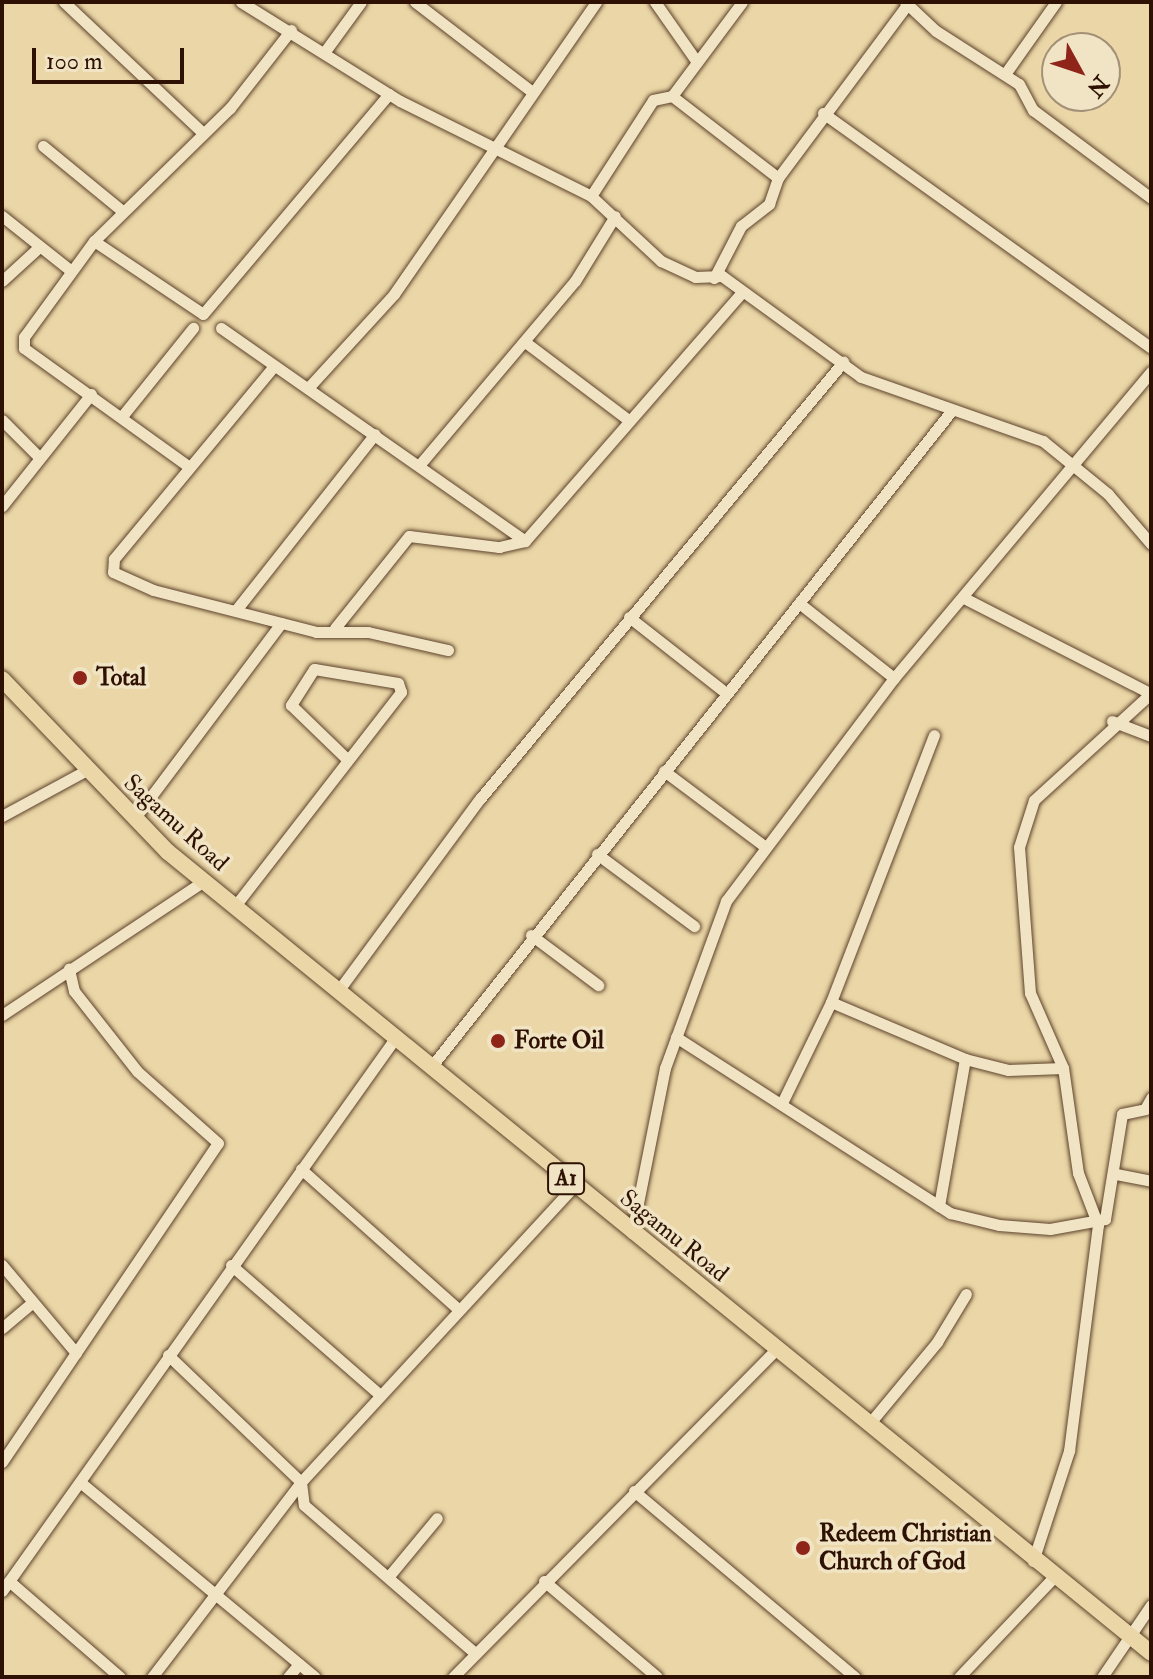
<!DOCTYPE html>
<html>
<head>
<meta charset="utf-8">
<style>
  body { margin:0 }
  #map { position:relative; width:1153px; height:1679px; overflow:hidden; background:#ead6a6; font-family:"IM FELL Double Pica",serif }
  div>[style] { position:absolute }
  .roads { filter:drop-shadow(0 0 2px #5d422b) drop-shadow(0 0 2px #5d422b) }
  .minor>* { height:11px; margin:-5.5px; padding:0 5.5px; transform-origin:5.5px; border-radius:5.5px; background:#f1e4c5 }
  .highway>* { height:16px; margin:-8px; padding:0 8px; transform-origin:8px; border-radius:8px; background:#ead6a6 }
  .dots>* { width:22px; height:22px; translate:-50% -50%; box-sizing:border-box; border:4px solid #f1e4c5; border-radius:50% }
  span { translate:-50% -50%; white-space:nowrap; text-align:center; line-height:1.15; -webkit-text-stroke:7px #f1e4c5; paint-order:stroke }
  .shield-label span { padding:2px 6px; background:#f1e4c5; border:2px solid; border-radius:6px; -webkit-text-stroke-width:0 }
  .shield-label { font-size:22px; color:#2e1102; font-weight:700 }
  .poi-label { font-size:24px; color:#2e1102; font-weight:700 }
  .left { translate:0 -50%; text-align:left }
  .street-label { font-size:24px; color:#2e1102 }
  .frame { position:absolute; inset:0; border:4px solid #2e1102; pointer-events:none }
  .north { position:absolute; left:1041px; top:32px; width:80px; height:80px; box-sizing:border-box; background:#f1e4c5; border:2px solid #a39077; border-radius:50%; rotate:130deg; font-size:22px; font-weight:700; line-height:32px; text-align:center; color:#2e1102 }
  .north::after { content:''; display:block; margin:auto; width:28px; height:36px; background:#8f2418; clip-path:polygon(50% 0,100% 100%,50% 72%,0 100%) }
  .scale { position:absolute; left:32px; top:48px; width:152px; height:36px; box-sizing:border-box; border:4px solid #2e1102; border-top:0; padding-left:10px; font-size:24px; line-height:28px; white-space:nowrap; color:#2e1102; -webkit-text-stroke:6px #f1e4c5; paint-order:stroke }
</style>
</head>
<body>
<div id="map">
  <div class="roads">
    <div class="minor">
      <div style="left:64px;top:2px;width:188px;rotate:43.3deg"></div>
      <div style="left:241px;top:2px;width:187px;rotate:31.9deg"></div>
      <div style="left:400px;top:101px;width:213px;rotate:26.4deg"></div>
      <div style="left:591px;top:196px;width:96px;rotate:42.9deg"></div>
      <div style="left:661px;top:261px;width:38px;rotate:25deg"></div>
      <div style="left:695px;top:277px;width:27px;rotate:-2deg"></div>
      <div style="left:722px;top:276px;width:172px;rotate:36deg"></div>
      <div style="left:861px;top:377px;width:193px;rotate:19.4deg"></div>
      <div style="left:1043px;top:441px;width:84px;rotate:39.2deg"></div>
      <div style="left:1108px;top:494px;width:66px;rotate:49.3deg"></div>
      <div style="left:415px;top:2px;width:146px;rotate:37.5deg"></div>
      <div style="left:655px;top:2px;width:73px;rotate:55deg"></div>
      <div style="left:905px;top:2px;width:42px;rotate:43.1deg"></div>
      <div style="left:936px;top:31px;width:98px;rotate:32.6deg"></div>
      <div style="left:1019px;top:84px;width:30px;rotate:62deg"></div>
      <div style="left:1033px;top:110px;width:147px;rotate:36.7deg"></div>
      <div style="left:326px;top:50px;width:59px;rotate:-53.9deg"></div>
      <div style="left:1005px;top:74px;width:88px;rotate:-54.7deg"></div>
      <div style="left:672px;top:96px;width:134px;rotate:37.7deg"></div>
      <div style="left:823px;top:113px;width:403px;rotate:35.6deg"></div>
      <div style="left:43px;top:146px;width:101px;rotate:39.4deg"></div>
      <div style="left:591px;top:196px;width:114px;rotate:-57.1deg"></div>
      <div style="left:653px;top:100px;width:19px;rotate:-12deg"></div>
      <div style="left:672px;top:96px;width:117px;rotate:-53.3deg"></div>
      <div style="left:2px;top:216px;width:87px;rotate:38.5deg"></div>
      <div style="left:94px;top:241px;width:131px;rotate:33.8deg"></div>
      <div style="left:203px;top:314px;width:288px;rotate:-49.8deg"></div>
      <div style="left:714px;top:278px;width:59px;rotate:-62.6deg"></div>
      <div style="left:741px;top:226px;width:36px;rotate:-38deg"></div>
      <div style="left:769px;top:204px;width:28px;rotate:-71deg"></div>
      <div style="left:778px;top:178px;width:216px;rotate:-53.3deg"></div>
      <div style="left:2px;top:281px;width:49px;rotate:-42.5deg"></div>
      <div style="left:221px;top:328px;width:371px;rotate:35deg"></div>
      <div style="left:525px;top:342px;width:128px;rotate:37deg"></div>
      <div style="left:274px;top:366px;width:251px;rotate:129.7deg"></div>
      <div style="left:114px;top:559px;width:13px;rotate:94deg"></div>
      <div style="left:113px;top:572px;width:44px;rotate:24.2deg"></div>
      <div style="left:153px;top:590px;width:168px;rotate:14.4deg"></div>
      <div style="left:316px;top:632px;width:52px"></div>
      <div style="left:368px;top:632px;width:82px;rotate:12.7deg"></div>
      <div style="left:308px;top:388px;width:127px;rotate:-47.5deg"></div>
      <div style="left:394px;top:294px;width:355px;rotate:-55.3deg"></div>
      <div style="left:123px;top:415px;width:112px;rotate:-51.2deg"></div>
      <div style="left:2px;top:420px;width:52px;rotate:45deg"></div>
      <div style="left:421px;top:463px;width:238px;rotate:-49.8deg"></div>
      <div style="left:575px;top:281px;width:76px;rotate:-58.4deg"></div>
      <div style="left:188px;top:466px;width:202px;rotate:-144.3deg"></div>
      <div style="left:24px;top:348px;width:11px;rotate:-90deg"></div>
      <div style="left:24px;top:337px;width:119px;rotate:-53.9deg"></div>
      <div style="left:94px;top:241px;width:190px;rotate:-44.4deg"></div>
      <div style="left:230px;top:108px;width:99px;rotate:-52deg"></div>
      <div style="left:2px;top:506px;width:143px;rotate:-51.5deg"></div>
      <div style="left:966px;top:599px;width:207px;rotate:27.1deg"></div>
      <div style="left:799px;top:603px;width:121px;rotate:38.3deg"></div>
      <div style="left:236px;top:610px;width:224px;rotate:-51.7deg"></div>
      <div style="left:629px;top:617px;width:123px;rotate:38.1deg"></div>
      <div style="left:335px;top:628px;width:118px;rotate:-51.2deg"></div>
      <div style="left:409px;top:536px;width:91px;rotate:7deg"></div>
      <div style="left:499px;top:547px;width:27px;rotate:-13deg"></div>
      <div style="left:525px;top:541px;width:329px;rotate:-48.9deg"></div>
      <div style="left:1112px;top:721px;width:42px;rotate:21deg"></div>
      <div style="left:664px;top:771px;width:124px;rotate:36.8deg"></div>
      <div style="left:2px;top:816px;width:92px;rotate:-28.5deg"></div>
      <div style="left:134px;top:819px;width:245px;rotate:-53.1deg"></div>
      <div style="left:597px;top:854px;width:121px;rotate:36.6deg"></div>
      <div style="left:235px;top:906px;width:271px;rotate:-52.2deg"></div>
      <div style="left:401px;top:692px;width:9px;rotate:-108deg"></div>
      <div style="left:398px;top:683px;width:85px;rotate:-170.5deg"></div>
      <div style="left:314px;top:669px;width:43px;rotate:122.6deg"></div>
      <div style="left:291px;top:705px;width:78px;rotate:44deg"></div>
      <div style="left:531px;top:935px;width:84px;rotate:36.7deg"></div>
      <div style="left:338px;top:991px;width:237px;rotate:-53.6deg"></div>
      <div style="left:479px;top:800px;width:570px;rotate:-50.27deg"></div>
      <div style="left:831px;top:1002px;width:146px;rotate:23deg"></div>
      <div style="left:965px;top:1059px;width:44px;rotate:14.3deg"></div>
      <div style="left:1008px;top:1070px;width:55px;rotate:-2.1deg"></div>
      <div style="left:2px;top:1015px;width:242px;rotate:-33.6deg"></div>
      <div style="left:676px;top:1037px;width:326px;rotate:32.7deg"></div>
      <div style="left:950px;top:1213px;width:50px;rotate:13.8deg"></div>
      <div style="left:999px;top:1225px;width:51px;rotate:4.5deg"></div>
      <div style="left:1050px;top:1229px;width:56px;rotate:-10.3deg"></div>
      <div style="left:1105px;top:1219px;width:106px;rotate:-80.8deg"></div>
      <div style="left:1122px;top:1114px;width:24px;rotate:-12deg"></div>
      <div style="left:1145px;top:1109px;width:13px;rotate:-61deg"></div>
      <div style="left:431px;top:1067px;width:834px;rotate:-51.58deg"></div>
      <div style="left:782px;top:1103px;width:112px;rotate:-64.1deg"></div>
      <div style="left:831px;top:1002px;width:286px;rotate:-68.9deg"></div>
      <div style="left:301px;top:1169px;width:209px;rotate:41.7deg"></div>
      <div style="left:1116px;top:1174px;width:36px;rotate:11deg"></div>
      <div style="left:939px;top:1206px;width:149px;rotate:-80deg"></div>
      <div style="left:632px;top:1233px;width:168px;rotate:-78.7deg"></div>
      <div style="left:665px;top:1068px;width:178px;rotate:-69.9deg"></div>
      <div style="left:726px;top:901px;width:279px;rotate:-53deg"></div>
      <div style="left:894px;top:678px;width:400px;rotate:-50deg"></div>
      <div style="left:2px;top:1265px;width:115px;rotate:49.9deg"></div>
      <div style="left:231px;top:1265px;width:198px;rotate:41.1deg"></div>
      <div style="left:2px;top:1328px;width:38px;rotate:-40deg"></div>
      <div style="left:168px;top:1355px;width:184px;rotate:43.7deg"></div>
      <div style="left:301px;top:1482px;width:23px;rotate:83deg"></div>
      <div style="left:304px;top:1505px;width:226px;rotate:40.9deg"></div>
      <div style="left:869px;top:1424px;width:107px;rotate:-50.3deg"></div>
      <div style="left:937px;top:1342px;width:56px;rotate:-58.9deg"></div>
      <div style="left:2px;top:1462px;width:385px;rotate:-55.9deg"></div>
      <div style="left:218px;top:1143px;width:108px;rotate:-138.4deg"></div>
      <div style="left:137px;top:1071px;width:102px;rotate:-128.2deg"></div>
      <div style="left:74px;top:991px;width:23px;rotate:-103deg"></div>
      <div style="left:80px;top:1482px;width:305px;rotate:39.7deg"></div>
      <div style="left:634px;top:1491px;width:289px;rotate:40.1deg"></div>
      <div style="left:1033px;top:1561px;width:116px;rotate:-71.9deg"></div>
      <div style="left:1069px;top:1451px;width:228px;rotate:-82.7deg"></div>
      <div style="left:1098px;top:1225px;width:56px;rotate:-111deg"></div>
      <div style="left:1078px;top:1173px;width:106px;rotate:-98.1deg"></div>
      <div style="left:1063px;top:1068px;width:82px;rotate:-113.7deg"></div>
      <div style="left:1030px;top:993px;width:146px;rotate:-94.3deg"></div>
      <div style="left:1019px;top:847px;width:49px;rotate:-72.3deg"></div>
      <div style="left:1034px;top:800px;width:159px;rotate:-42.4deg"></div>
      <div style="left:389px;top:1576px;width:75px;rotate:-50.4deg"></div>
      <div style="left:9px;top:1581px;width:147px;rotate:40.9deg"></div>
      <div style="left:544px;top:1581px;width:148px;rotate:40.3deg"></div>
      <div style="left:2px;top:1591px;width:680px;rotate:-54.58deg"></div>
      <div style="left:152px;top:1677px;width:245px;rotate:-52.6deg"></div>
      <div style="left:301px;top:1482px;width:403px;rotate:-47.3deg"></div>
      <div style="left:288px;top:1677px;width:17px;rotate:-50deg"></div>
      <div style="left:453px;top:1677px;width:462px;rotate:-45.4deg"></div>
      <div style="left:959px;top:1677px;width:137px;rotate:-46.5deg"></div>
      <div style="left:1102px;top:1677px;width:87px;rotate:-55.8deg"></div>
    </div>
    <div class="highway">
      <div style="left:2px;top:679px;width:240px;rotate:46.2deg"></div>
      <div style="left:168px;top:852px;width:1268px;rotate:39.17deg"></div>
    </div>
  </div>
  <div class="dots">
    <div style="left:80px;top:678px;background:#8f2418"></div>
    <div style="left:498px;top:1041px;background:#8f2418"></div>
    <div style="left:803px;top:1548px;background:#8f2418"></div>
  </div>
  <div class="shield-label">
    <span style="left:566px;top:1179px">A1</span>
  </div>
  <div class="poi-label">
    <span class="left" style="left:96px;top:678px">Total</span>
    <span class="left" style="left:514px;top:1041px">Forte Oil</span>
    <span class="left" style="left:819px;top:1548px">Redeem Christian<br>Church of God</span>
  </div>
  <div class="street-label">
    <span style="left:176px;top:823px;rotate:42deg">Sagamu Road</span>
    <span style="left:674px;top:1236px;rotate:39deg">Sagamu Road</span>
  </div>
  <div class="frame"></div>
  <div class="north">N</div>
  <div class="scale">100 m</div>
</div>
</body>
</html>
